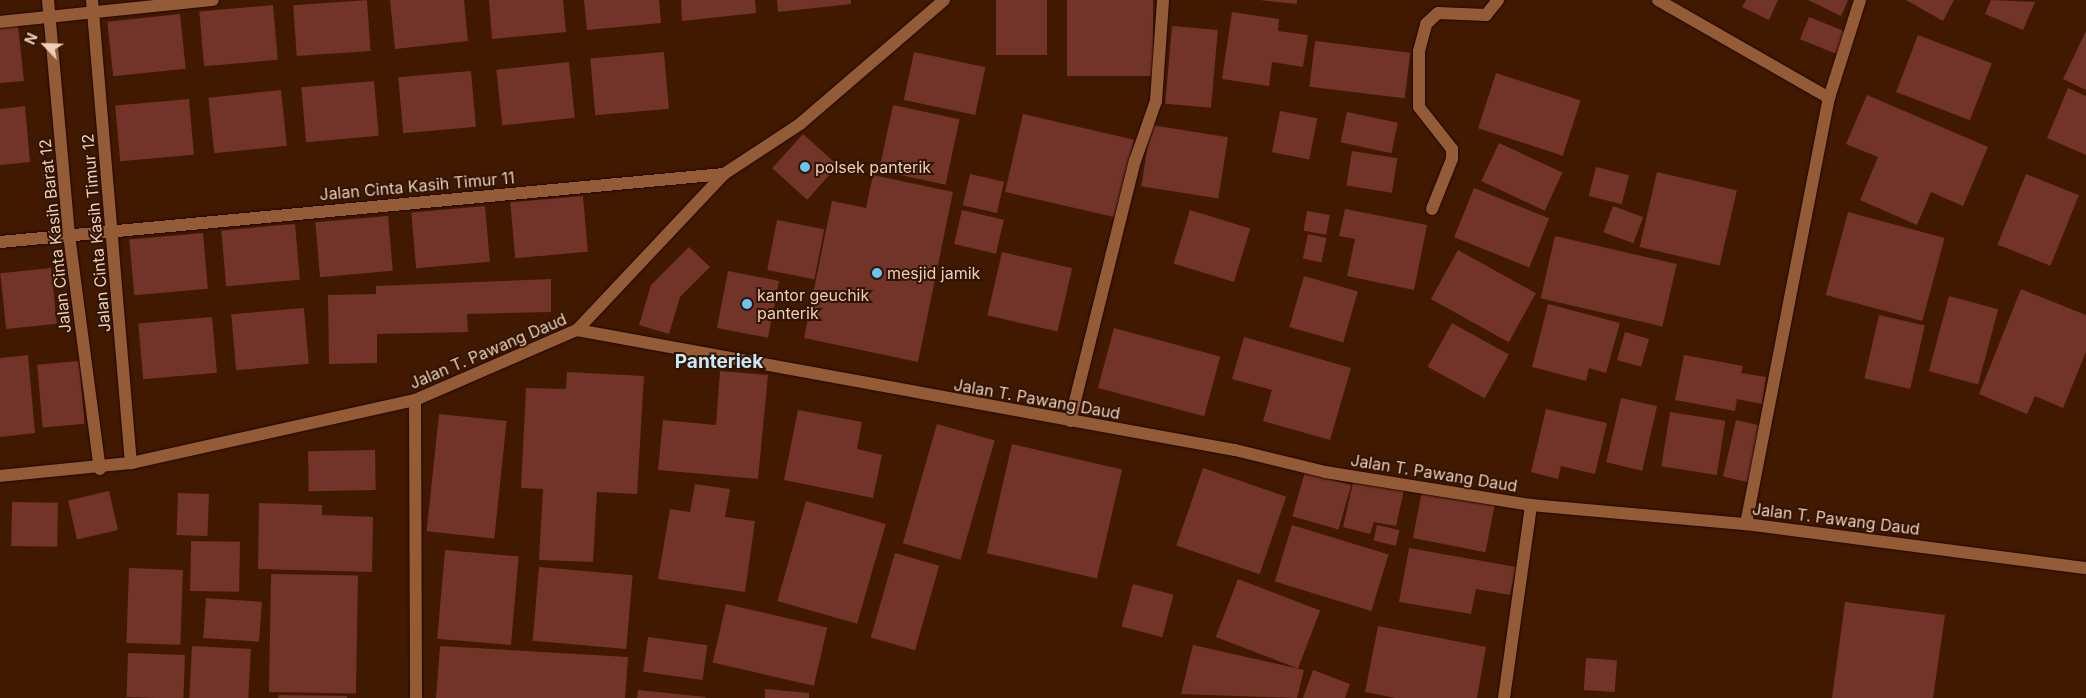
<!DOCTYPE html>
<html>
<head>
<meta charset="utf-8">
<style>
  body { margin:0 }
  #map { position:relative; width:2086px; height:698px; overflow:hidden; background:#411900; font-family:Inter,sans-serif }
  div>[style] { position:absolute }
  .building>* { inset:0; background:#723328; transform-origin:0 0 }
  .roads { filter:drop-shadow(0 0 1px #210600) drop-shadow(0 0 1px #210600) }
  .minor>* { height:12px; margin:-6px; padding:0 6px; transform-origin:6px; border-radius:6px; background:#945b37 }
  .dots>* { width:14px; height:14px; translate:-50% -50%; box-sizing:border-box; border:2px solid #301402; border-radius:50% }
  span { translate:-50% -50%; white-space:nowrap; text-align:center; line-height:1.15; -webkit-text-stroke:4px #301402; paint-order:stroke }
  .poi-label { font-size:16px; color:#efcebb }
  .left { translate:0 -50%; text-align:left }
  .street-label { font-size:16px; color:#efcebb }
  .quarter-label { font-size:19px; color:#c9e8f9; font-weight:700 }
  .north { position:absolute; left:20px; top:20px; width:50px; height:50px; -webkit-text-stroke:4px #301402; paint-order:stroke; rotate:294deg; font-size:14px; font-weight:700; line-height:20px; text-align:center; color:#efcebb }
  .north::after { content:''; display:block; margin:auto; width:18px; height:22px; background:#efcebb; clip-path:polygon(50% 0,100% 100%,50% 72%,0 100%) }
</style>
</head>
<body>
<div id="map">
  <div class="building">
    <div style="left:367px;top:0;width:51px;height:74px;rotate:86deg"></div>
    <div style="clip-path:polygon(390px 0,464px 0,468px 41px,395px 49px)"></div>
    <div style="clip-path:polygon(489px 0,563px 0,566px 32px,492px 39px)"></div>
    <div style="clip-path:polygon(584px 0,659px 0,661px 23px,587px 30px)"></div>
    <div style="clip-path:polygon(681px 0,755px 0,756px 13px,682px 21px)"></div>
    <div style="clip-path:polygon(777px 0,851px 0,851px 4px,778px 12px)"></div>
    <div style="left:996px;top:0;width:51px;height:55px"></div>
    <div style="left:1067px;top:0;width:86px;height:76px"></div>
    <div style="clip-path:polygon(1259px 0,1297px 0,1297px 4px)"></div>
    <div style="clip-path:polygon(1746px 0,1778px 0,1769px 20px,1742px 7px)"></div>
    <div style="clip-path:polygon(1808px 0,1848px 0,1841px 16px)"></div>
    <div style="clip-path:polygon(1906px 0,1954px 0,1943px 21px)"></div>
    <div style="clip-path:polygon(1991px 0,2035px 2px,2023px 30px,1985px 14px)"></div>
    <div style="left:273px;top:5px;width:55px;height:74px;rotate:85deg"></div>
    <div style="clip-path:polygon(1232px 12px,1279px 19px,1278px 31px,1308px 35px,1303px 67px,1272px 62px,1269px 86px,1222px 79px)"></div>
    <div style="left:180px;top:14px;width:55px;height:73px;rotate:84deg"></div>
    <div style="left:1809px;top:17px;width:41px;height:24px;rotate:22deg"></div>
    <div style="clip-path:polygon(18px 26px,24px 81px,0 83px,0 27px)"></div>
    <div style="left:1172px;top:26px;width:46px;height:78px;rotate:5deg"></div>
    <div style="clip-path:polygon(2086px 31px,2086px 90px,2063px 79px)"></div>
    <div style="left:1918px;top:35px;width:79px;height:61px;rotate:21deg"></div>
    <div style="left:1315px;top:41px;width:96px;height:46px;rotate:7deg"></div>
    <div style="left:664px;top:52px;width:57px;height:74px;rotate:85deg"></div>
    <div style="left:914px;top:52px;width:73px;height:49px;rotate:12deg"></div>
    <div style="left:569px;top:62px;width:56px;height:73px;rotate:84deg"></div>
    <div style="left:471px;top:71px;width:56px;height:73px;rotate:85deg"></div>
    <div style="left:1496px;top:73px;width:89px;height:58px;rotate:18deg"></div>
    <div style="left:374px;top:81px;width:55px;height:73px;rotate:85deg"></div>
    <div style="clip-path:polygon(2068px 88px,2086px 96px,2086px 155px,2047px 138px)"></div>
    <div style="left:281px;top:90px;width:56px;height:73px;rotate:84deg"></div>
    <div style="clip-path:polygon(1867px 95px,1988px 147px,1963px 206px,1931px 192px,1917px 225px,1860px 200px,1878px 157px,1846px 144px)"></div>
    <div style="left:189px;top:99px;width:56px;height:74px;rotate:85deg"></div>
    <div style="left:893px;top:105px;width:68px;height:67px;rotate:12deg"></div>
    <div style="clip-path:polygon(25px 106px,30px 162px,0 165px,0 109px)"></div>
    <div style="left:1280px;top:111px;width:38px;height:42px;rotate:11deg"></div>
    <div style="left:1347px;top:112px;width:52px;height:31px;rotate:12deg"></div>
    <div style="left:1023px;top:114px;width:114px;height:80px;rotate:13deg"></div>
    <div style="left:1151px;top:125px;width:78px;height:62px;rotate:9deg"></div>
    <div style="left:803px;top:134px;width:47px;height:46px;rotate:42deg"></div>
    <div style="left:1499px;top:143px;width:70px;height:42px;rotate:25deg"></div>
    <div style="left:1352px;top:151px;width:46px;height:35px;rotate:9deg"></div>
    <div style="left:1596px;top:167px;width:34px;height:30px;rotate:14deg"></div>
    <div style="left:1657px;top:172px;width:82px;height:77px;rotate:13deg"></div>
    <div style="left:970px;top:174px;width:35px;height:32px;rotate:13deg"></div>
    <div style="left:2026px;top:174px;width:57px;height:76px;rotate:22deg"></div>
    <div style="clip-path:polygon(873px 175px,953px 192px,918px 362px,804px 338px,832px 201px,866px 208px)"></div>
    <div style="left:1474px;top:188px;width:81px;height:53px;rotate:22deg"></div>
    <div style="left:583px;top:196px;width:56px;height:73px;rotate:85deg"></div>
    <div style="left:485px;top:206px;width:56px;height:74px;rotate:85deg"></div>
    <div style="left:1613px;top:206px;width:32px;height:28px;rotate:20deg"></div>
    <div style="clip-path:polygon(1345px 209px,1427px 225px,1414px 290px,1347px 276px,1355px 239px,1339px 236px)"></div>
    <div style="left:962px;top:210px;width:43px;height:35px;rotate:13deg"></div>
    <div style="left:1190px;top:210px;width:63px;height:56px;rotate:17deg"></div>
    <div style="left:1307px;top:211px;width:23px;height:20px;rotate:10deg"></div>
    <div style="left:1848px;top:212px;width:100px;height:86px;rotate:15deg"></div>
    <div style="left:388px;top:216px;width:55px;height:73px;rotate:85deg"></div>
    <div style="left:777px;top:220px;width:48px;height:51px;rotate:11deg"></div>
    <div style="left:295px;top:224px;width:56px;height:74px;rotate:85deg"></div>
    <div style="left:203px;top:233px;width:56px;height:74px;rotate:85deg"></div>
    <div style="left:1308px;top:234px;width:19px;height:25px;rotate:12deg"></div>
    <div style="left:1555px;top:236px;width:125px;height:64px;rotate:13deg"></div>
    <div style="clip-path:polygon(689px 247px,710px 267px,680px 297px,669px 334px,639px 325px,651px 285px)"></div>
    <div style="left:1458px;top:250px;width:89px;height:56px;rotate:29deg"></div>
    <div style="left:1002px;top:252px;width:72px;height:65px;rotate:13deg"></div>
    <div style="left:51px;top:268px;width:56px;height:51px;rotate:84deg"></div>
    <div style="left:728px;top:271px;width:52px;height:58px;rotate:11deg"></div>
    <div style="left:1304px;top:276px;width:56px;height:53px;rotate:16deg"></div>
    <div style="clip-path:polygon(551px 279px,551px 312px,467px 314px,468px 332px,377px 334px,377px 363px,329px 364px,328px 295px,376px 294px,376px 286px)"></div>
    <div style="clip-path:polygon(2021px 289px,2086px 315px,2086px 352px,2063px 408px,2035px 396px,2027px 414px,1979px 394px)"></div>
    <div style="left:1949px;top:296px;width:51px;height:78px;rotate:15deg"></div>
    <div style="clip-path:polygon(1548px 304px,1620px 323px,1606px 373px,1589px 368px,1586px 381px,1532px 367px)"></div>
    <div style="left:304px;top:308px;width:56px;height:73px;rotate:85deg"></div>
    <div style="left:1879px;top:315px;width:47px;height:65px;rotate:13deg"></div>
    <div style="left:212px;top:317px;width:56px;height:74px;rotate:85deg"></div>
    <div style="left:1452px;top:323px;width:65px;height:50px;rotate:29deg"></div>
    <div style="left:1114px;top:328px;width:110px;height:62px;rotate:15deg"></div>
    <div style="left:1625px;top:332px;width:25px;height:29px;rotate:16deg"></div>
    <div style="clip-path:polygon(1244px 337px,1351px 368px,1330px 440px,1263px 421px,1272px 390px,1232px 379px)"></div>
    <div style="clip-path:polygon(28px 355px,35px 433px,0 437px,0 358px)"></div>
    <div style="clip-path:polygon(1684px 355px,1743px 366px,1741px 373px,1766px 377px,1762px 404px,1737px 399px,1735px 411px,1675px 400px)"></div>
    <div style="left:79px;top:361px;width:63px;height:42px;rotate:85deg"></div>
    <div style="clip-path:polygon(720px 371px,768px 375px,758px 479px,658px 470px,663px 420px,716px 425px)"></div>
    <div style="clip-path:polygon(567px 372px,644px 376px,637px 494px,597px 492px,593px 562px,539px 560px,543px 489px,521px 488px,526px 388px,566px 389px)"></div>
    <div style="left:1621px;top:398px;width:37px;height:66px;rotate:13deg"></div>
    <div style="clip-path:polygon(1546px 409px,1607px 423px,1595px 474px,1561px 466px,1558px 479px,1531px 472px)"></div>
    <div style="clip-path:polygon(798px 410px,862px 422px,857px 449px,882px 455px,873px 498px,784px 480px)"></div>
    <div style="left:1670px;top:412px;width:56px;height:55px;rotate:9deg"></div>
    <div style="left:439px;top:414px;width:68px;height:118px;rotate:6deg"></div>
    <div style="left:1736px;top:420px;width:26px;height:58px;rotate:13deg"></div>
    <div style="left:937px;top:424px;width:60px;height:124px;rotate:16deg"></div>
    <div style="left:1012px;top:444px;width:113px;height:112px;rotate:13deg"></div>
    <div style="left:375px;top:450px;width:40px;height:67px;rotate:89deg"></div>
    <div style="left:1203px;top:468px;width:88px;height:82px;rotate:19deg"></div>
    <div style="left:1305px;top:472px;width:48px;height:46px;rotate:16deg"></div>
    <div style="clip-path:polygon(1354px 478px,1404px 490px,1396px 526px,1374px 522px,1370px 534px,1343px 527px)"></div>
    <div style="clip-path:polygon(695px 484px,730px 489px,725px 517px,755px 521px,745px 592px,658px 579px,670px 509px,690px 512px)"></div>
    <div style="left:109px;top:491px;width:40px;height:42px;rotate:77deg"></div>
    <div style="left:1422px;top:491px;width:74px;height:48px;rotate:11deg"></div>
    <div style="left:178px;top:493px;width:31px;height:42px;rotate:2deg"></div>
    <div style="left:806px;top:501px;width:83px;height:104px;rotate:16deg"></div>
    <div style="left:12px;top:502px;width:46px;height:44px;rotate:1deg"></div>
    <div style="clip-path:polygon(259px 503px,322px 505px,322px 515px,373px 517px,372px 572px,258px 569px)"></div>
    <div style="left:1292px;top:525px;width:101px;height:59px;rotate:17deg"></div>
    <div style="left:1377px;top:525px;width:23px;height:16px;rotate:13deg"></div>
    <div style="left:191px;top:541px;width:49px;height:50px;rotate:1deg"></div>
    <div style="clip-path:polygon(1409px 548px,1516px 567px,1510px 595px,1476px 589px,1471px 614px,1399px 602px)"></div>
    <div style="left:445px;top:550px;width:74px;height:89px;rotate:5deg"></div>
    <div style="left:895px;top:553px;width:46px;height:88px;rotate:16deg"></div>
    <div style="left:539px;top:567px;width:94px;height:74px;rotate:5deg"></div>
    <div style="left:129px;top:568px;width:54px;height:75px;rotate:2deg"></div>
    <div style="left:271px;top:574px;width:87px;height:118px;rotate:1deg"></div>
    <div style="left:1238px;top:579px;width:88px;height:62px;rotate:21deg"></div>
    <div style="left:1133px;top:584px;width:42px;height:44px;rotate:15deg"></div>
    <div style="left:206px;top:598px;width:56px;height:40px;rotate:4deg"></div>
    <div style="clip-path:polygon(1845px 602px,1945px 615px,1933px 698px,1832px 698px)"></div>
    <div style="left:726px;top:604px;width:104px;height:60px;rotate:13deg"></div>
    <div style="clip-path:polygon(1378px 626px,1486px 647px,1477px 698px,1396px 698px,1365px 692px)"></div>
    <div style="left:648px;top:637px;width:60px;height:35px;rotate:8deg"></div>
    <div style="clip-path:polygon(1193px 645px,1304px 670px,1297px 698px,1181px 694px)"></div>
    <div style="left:192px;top:646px;width:59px;height:52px;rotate:3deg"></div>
    <div style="clip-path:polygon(440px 646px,628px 657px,625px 698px,436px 698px)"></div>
    <div style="left:128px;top:653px;width:57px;height:44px;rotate:2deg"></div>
    <div style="left:1586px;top:658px;width:31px;height:32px;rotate:4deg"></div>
    <div style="clip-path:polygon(1313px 670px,1350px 684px,1345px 698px,1303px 698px)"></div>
    <div style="clip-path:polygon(765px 689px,809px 693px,809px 698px,765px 698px)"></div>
    <div style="clip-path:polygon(638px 690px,706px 697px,706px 698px,637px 698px)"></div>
    <div style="clip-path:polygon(279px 695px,347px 696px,347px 698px,278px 698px)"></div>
  </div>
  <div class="roads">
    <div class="minor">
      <div style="left:48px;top:0;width:236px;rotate:84.9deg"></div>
      <div style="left:69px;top:235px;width:236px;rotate:82.5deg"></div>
      <div style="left:92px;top:0;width:465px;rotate:85.2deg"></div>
      <div style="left:1658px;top:0;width:197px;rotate:29.8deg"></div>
      <div style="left:0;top:22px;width:214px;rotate:-5.9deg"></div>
      <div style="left:1432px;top:209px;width:54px;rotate:-68.2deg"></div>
      <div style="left:1452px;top:159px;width:10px;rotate:-90deg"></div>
      <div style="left:1452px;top:149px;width:53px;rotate:-128.2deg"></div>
      <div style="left:1419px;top:107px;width:56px;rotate:-90deg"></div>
      <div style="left:1419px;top:51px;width:28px;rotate:-75deg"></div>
      <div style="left:1426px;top:24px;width:16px;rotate:-43deg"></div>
      <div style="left:1438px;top:13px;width:48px;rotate:2.4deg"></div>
      <div style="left:1486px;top:15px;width:19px;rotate:-51deg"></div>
      <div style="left:0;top:242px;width:727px;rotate:-5.37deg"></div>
      <div style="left:577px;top:330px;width:214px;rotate:-46.7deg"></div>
      <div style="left:724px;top:174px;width:91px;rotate:-33.3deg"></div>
      <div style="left:800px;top:124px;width:190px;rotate:-40.7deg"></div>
      <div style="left:415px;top:400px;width:298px;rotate:89.8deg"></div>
      <div style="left:1070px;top:421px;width:268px;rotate:-76deg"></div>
      <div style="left:1135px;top:161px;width:64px;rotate:-70.7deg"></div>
      <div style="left:1156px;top:101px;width:101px;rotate:-86deg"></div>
      <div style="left:0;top:476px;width:132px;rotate:-5.7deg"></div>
      <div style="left:131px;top:463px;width:291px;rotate:-12.5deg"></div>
      <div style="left:415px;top:400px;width:176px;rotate:-23.4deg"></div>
      <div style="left:577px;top:330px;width:669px;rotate:10.34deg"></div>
      <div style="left:1235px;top:450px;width:93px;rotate:13.7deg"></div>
      <div style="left:1325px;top:472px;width:209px;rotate:9.1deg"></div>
      <div style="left:1531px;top:505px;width:216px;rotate:5.1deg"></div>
      <div style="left:1746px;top:524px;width:343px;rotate:7.4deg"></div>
      <div style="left:1746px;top:524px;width:434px;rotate:-79deg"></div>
      <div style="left:1829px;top:98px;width:103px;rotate:-72.4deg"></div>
      <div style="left:1504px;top:698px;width:195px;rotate:-82deg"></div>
    </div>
  </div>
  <div class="dots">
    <div style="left:805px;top:167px;background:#68c4f0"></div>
    <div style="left:877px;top:273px;background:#68c4f0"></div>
    <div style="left:747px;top:304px;background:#68c4f0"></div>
  </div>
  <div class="poi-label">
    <span class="left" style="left:815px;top:167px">polsek panterik</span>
    <span class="left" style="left:887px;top:273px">mesjid jamik</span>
    <span class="left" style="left:757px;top:304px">kantor geuchik<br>panterik</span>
  </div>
  <div class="street-label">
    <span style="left:417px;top:186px;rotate:-5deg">Jalan Cinta Kasih Timur 11</span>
    <span style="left:96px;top:233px;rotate:-95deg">Jalan Cinta Kasih Timur 12</span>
    <span style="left:55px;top:236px;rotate:-96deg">Jalan Cinta Kasih Barat 12</span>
    <span style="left:488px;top:351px;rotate:-23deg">Jalan T. Pawang Daud</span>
    <span style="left:1037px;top:399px;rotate:10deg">Jalan T. Pawang Daud</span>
    <span style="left:1434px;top:473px;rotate:9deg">Jalan T. Pawang Daud</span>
    <span style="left:1836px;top:519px;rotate:7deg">Jalan T. Pawang Daud</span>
  </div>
  <div class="quarter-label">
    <span style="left:719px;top:362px">Panteriek</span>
  </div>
  <div class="north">N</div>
</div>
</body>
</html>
